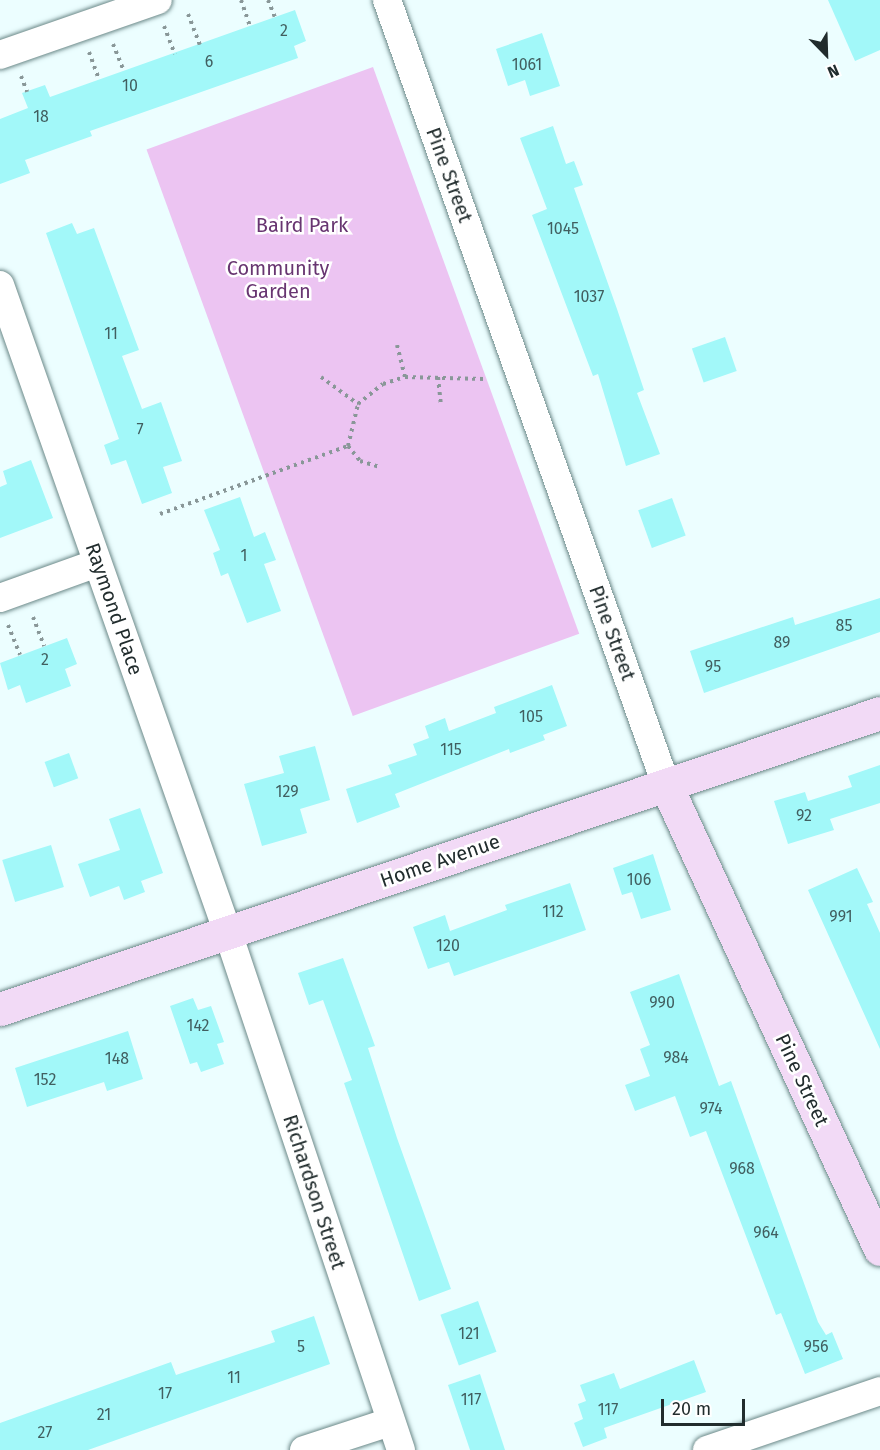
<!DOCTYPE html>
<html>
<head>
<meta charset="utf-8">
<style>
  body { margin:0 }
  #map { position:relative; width:880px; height:1450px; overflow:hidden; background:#ecfeff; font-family:"Fira Sans",sans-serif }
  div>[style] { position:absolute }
  .green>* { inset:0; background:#ecc4f2; transform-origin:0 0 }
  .building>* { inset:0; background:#a2f8f9; transform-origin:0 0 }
  .path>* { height:4px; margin-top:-2px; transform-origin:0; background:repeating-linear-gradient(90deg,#899798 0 3px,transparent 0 7.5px) }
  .roads { filter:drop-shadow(0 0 2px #6c8989) drop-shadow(0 0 2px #6c8989) }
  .street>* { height:28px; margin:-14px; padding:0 14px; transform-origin:14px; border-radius:14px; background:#fff }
  .secondary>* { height:33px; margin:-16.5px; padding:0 16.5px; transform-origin:16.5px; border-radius:16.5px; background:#f2daf6 }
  span { translate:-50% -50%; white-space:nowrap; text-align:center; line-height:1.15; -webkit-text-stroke:5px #fff; paint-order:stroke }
  .number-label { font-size:16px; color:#415f60 }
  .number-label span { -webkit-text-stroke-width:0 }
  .street-label { font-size:20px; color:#212c2d }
  .park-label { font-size:20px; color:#683571 }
  .north { position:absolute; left:796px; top:24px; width:60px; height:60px; -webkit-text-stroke:4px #fff; paint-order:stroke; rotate:157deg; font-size:16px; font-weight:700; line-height:24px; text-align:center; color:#212c2d }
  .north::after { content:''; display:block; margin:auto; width:21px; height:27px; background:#212c2d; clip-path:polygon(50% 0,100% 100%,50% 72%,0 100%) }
  .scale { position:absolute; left:661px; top:1399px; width:84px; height:27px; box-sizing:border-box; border:3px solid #212c2d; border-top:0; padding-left:8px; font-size:18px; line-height:21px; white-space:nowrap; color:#212c2d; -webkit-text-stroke:4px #fff; paint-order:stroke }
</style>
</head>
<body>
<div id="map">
  <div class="green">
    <div style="left:373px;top:67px;width:603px;height:241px;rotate:70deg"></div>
  </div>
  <div class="building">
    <div style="clip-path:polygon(828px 0,880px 0,880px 50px,855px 61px)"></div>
    <div style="clip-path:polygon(295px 10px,306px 41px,294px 46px,298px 58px,90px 131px,92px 136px,25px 160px,30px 173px,0 184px,0 119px,28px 108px,22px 93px,45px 85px,50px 97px)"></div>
    <div style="clip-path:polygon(542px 33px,560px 86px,530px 96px,525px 80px,508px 86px,496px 49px)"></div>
    <div style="clip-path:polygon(553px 126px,566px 164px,574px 161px,583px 185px,574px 188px,617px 309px,644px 390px,637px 393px,660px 454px,626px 466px,598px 374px,593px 376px,532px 215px,547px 209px,520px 138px)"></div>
    <div style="clip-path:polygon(72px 223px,77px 234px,94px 228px,139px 350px,122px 356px,142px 409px,161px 402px,182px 461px,163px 467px,172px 493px,142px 504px,126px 460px,111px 465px,104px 445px,119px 439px,46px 233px)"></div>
    <div style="left:725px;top:337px;width:36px;height:35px;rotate:71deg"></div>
    <div style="clip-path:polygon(31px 460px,53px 518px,0 538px,0 487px,7px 484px,3px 471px)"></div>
    <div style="clip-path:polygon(240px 497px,254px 537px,265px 532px,276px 560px,264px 564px,281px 611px,247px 623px,228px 573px,221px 576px,213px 553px,220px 550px,204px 510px)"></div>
    <div style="left:672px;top:498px;width:40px;height:36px;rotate:70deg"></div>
    <div style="clip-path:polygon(880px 598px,880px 632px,704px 693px,690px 651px,793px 617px,795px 625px)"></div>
    <div style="clip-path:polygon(67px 638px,77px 664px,65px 669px,71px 686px,26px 703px,20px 685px,8px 690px,0 663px)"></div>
    <div style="clip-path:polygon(552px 685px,567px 726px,543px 735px,545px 740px,510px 753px,509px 749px,395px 794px,400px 807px,357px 823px,346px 789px,392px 774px,388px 765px,417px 755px,413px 744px,429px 738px,425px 726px,445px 718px,449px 731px,496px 713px,494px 707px)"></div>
    <div style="clip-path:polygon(315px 746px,330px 800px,300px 809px,307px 833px,262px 846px,244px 784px,284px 773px,279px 756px)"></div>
    <div style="left:69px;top:753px;width:27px;height:26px;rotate:70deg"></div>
    <div style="clip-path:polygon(880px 765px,880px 803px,830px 819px,834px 830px,788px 844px,774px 801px,805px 792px,808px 801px,852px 787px,848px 776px)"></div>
    <div style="clip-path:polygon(140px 808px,163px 873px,141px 881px,145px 892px,124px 900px,119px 886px,90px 897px,78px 864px,120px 850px,109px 819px)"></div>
    <div style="left:51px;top:845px;width:44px;height:51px;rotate:73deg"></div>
    <div style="clip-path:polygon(653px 854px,671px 910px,641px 919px,632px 892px,622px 895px,613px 868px)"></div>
    <div style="clip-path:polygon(857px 868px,873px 902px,867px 904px,880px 933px,880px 1049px,808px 890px)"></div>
    <div style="clip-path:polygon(570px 883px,586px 930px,454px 976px,449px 962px,428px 969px,413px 927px,445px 915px,450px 931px,507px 910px,505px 905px)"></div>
    <div style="clip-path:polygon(343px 958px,375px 1046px,368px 1048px,397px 1138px,451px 1289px,419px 1301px,344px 1083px,352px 1080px,323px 1000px,309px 1005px,298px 973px)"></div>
    <div style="clip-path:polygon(679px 974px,719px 1086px,731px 1081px,818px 1322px,826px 1335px,832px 1332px,843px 1359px,805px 1374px,781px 1313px,776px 1315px,706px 1131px,690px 1137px,675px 1096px,635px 1111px,625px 1085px,650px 1076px,640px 1049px,650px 1045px,630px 992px)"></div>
    <div style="clip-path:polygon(193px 998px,198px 1010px,211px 1006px,224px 1042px,217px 1044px,224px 1064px,201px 1072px,197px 1062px,190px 1064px,170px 1006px)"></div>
    <div style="clip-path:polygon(128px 1031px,143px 1079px,107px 1091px,104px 1082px,27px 1107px,15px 1068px)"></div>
    <div style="left:478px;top:1301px;width:54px;height:40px;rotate:70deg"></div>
    <div style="clip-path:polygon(314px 1316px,330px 1364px,88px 1450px,0 1450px,0 1423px,171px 1362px,176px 1375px,275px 1342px,271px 1331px)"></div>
    <div style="clip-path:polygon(694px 1360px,706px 1392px,604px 1428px,607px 1438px,583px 1447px,574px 1423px,583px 1419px,578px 1404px,586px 1401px,580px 1385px,614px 1373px,620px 1389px)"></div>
    <div style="clip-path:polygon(480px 1374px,505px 1450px,470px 1450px,448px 1385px)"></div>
  </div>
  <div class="path">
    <div style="left:241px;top:0;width:28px;rotate:71deg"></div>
    <div style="left:268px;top:0;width:18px;rotate:68deg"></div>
    <div style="left:188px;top:14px;width:33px;rotate:69deg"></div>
    <div style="left:164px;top:26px;width:30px;rotate:69deg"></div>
    <div style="left:113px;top:44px;width:29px;rotate:68deg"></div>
    <div style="left:89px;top:52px;width:29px;rotate:70deg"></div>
    <div style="left:21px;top:76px;width:17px;rotate:69deg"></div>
    <div style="left:397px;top:345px;width:33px;rotate:76deg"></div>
    <div style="left:321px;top:377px;width:46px;rotate:36.1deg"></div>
    <div style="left:438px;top:377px;width:29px;rotate:84deg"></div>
    <div style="left:348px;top:446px;width:19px;rotate:51deg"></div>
    <div style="left:360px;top:461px;width:21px;rotate:17deg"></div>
    <div style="left:160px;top:514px;width:200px;rotate:-19.9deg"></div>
    <div style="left:348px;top:446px;width:43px;rotate:-76.6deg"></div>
    <div style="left:358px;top:404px;width:32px;rotate:-39deg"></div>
    <div style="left:383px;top:384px;width:23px;rotate:-18deg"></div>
    <div style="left:405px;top:377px;width:79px;rotate:1.5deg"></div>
    <div style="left:33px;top:617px;width:31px;rotate:69deg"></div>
    <div style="left:8px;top:625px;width:32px;rotate:68deg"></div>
  </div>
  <div class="roads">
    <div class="street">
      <div style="left:387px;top:0;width:833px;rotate:70.43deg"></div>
      <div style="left:0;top:55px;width:167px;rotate:-19.2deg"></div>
      <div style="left:0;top:285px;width:687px;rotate:70.62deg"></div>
      <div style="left:228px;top:933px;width:545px;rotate:71.5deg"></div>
      <div style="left:0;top:598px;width:103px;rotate:-19.8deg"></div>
      <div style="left:304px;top:1450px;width:90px;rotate:-18deg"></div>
      <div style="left:707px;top:1450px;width:183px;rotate:-18.8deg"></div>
    </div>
    <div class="secondary">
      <div style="left:666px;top:785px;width:511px;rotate:65.24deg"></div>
      <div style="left:0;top:1009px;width:928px;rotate:-18.59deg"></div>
    </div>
  </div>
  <div class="number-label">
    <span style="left:284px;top:31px">2</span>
    <span style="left:209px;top:62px">6</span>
    <span style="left:527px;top:65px">1061</span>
    <span style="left:130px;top:86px">10</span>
    <span style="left:41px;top:117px">18</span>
    <span style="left:563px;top:229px">1045</span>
    <span style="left:589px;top:297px">1037</span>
    <span style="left:111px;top:334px">11</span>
    <span style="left:140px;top:430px">7</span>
    <span style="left:244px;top:556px">1</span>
    <span style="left:844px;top:626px">85</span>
    <span style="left:782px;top:643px">89</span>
    <span style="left:45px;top:660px">2</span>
    <span style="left:713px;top:667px">95</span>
    <span style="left:531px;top:717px">105</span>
    <span style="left:451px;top:750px">115</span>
    <span style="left:287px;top:792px">129</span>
    <span style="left:804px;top:816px">92</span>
    <span style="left:639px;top:880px">106</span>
    <span style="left:553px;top:912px">112</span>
    <span style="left:841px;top:917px">991</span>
    <span style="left:448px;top:946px">120</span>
    <span style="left:662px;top:1003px">990</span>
    <span style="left:198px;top:1026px">142</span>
    <span style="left:676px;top:1058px">984</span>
    <span style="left:117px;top:1059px">148</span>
    <span style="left:45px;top:1080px">152</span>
    <span style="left:711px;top:1109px">974</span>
    <span style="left:742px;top:1169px">968</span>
    <span style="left:766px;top:1233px">964</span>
    <span style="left:469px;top:1334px">121</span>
    <span style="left:301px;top:1347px">5</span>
    <span style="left:816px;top:1347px">956</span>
    <span style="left:234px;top:1378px">11</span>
    <span style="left:165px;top:1394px">17</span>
    <span style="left:471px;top:1400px">117</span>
    <span style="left:608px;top:1410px">117</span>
    <span style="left:104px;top:1415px">21</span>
    <span style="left:45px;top:1433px">27</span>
  </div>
  <div class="street-label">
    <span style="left:449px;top:175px;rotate:70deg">Pine Street</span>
    <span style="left:114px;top:609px;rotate:71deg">Raymond Place</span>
    <span style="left:612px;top:633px;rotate:70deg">Pine Street</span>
    <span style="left:440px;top:861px;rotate:-19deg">Home Avenue</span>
    <span style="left:802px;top:1080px;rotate:65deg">Pine Street</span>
    <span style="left:314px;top:1192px;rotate:72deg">Richardson Street</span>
  </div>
  <div class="park-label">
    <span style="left:302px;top:225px">Baird Park</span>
    <span style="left:278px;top:280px">Community<br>Garden</span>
  </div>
  <div class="north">N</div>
  <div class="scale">20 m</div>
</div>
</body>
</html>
